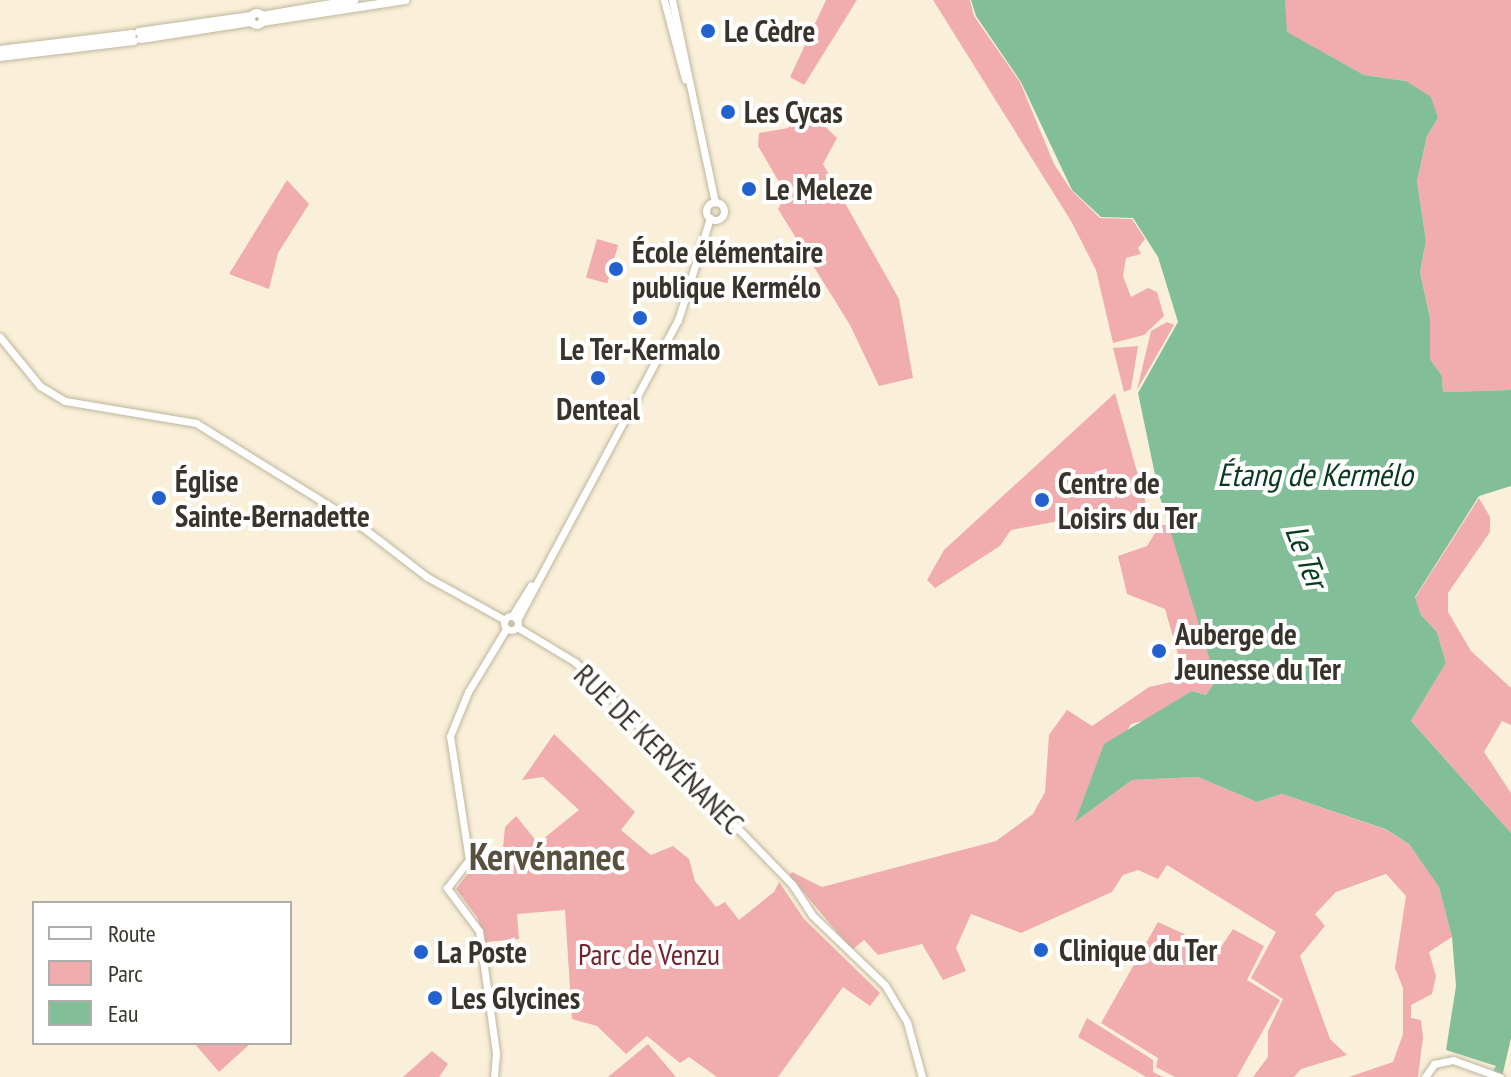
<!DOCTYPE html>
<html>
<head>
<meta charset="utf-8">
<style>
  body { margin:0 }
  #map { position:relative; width:1511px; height:1077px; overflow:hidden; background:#faf0d9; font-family:"PT Sans Narrow",sans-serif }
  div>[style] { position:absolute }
  .green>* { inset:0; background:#f1acad; transform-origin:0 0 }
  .water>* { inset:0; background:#82bf99 }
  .roads { filter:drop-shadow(0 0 2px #bfb6a0) drop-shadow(0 0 2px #bfb6a0) }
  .tertiary>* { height:7px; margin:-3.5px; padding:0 3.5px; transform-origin:3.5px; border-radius:3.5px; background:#fff }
  .tertiary>.ring { margin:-3.5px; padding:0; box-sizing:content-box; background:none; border:7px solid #fff; border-radius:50% }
  .secondary>* { height:8px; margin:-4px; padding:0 4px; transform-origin:4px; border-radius:4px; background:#fff }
  .secondary>.ring { margin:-4px; padding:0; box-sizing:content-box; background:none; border:8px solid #fff; border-radius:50% }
  .dots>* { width:22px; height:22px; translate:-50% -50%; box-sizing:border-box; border:4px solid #fff; border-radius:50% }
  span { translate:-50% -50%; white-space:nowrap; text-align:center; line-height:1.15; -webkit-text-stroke:8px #fff; paint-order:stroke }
  .poi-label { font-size:30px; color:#38342b; font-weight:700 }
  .left { translate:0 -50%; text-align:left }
  .street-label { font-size:30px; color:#38342b }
  .park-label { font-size:30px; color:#75242d }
  .water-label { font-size:32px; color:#083a21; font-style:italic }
  .district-label { font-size:38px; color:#59503d; font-weight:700 }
  .legend { position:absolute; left:32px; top:901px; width:260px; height:144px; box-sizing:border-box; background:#fff; border:2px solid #afaeaa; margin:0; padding:10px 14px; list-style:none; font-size:24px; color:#38342b }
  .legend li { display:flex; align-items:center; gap:16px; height:40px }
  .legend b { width:40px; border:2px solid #afaeaa }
</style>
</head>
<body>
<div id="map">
  <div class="green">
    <div style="clip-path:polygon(826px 0,857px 0,804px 85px,790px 77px)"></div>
    <div style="clip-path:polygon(933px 0,970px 0,974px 16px,1020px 82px,1054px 164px,1071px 190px,1100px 218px,1132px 219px,1145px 239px,1138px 248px,1141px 254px,1126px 258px,1123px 276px,1131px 297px,1148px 288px,1157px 292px,1164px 316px,1144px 335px,1113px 343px,1096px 270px,1071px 221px)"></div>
    <div style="clip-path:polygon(1285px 0,1511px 0,1511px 390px,1443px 392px,1442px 376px,1430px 359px,1430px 318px,1420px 272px,1426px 241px,1417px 181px,1427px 136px,1438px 118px,1406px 81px,1364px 75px,1286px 32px)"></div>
    <div style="clip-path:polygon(801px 103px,837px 138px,823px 164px,899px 299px,913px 378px,879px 386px,850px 325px,778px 209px,786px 194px,758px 146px,759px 133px,788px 128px)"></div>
    <div style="clip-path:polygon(287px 180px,309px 204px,278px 253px,269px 289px,229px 274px)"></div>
    <div style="left:597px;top:239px;width:22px;height:40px;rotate:16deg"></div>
    <div style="clip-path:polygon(1167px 322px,1174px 325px,1137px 390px,1151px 331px)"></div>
    <div style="clip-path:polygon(1138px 346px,1131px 389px,1124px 392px,1113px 348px)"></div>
    <div style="clip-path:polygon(1115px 393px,1148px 511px,1118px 516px,1116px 521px,1086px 516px,1011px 530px,1000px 546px,935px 588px,927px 580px,944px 550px)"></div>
    <div style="clip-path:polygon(1479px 498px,1490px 517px,1490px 532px,1448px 593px,1448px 612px,1471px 651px,1511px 688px,1511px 725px,1502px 721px,1484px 752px,1511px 793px,1511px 833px,1411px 721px,1446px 663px,1437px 632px,1421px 615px,1415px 598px)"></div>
    <div style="clip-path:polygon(1160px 525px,1172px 525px,1216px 680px,1206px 695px,1192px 691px,1150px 719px,1131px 724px,1075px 822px,1132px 780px,1198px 777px,1257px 802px,1282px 794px,1384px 829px,1409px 844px,1439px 886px,1452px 937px,1429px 952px,1436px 976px,1432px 994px,1411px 1005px,1411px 1018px,1421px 1020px,1423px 1038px,1418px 1077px,1349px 1077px,1393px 1062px,1403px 1034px,1403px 988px,1395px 968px,1406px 896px,1386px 874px,1336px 892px,1315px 914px,1325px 926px,1300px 956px,1330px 1039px,1347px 1055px,1301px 1069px,1294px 1077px,1253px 1077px,1268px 1057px,1268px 1031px,1283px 999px,1251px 978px,1276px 932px,1167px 865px,1158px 879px,1138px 870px,1123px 875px,1112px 892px,1021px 933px,971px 914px,956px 948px,966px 971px,943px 980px,922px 944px,878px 955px,864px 940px,852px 950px,789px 875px,792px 872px,822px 887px,996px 841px,1033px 814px,1045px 792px,1049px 735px,1067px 710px,1092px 726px,1149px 687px,1185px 679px,1165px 609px,1127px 594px,1118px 556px,1147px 546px)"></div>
    <div style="clip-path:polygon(554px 734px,635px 812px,621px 830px,651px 855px,673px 846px,689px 859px,695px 881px,716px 907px,725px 902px,739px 920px,774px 892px,779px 882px,804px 919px,880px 993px,870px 1006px,843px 987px,778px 1077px,717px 1077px,689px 1057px,680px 1063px,647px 1036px,626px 1054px,597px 1026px,572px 1019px,565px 910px,517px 914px,519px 939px,486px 942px,477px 917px,456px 889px,472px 868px,473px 853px,503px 847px,505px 827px,516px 816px,538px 843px,579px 810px,543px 777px,522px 780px)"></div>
    <div style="clip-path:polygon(1158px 922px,1219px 950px,1233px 929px,1264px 946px,1247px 980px,1280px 1000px,1237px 1077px,1175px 1077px,1156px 1067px,1158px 1058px,1101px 1023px)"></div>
    <div style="clip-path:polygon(1087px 1018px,1153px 1060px,1153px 1072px,1163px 1077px,1146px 1077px,1078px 1037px)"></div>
    <div style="clip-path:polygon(194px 1043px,251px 1043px,219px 1072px)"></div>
    <div style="clip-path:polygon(648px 1044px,676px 1077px,608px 1077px)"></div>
    <div style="clip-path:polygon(432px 1051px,448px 1064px,439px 1077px,403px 1077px)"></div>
  </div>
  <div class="water">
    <div style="clip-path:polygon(971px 0,1285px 0,1287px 32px,1364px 75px,1406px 81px,1431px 97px,1438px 118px,1427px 136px,1417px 181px,1426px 241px,1420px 272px,1430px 318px,1430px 359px,1442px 376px,1443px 392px,1511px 390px,1511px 486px,1479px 496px,1415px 597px,1421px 615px,1437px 632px,1446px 663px,1411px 721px,1511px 833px,1511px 1038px,1502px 1077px,1489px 1077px,1496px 1066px,1446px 1050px,1456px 986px,1452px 937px,1439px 887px,1409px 844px,1385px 829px,1282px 794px,1257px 802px,1198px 777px,1132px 780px,1075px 822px,1104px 744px,1192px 691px,1206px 695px,1216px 680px,1159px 494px,1138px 393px,1178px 322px,1158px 257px,1133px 218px,1101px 217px,1072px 190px,1021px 82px,976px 16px)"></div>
  </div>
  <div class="roads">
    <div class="tertiary">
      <div style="left:664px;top:0;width:82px;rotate:75.1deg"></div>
      <div style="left:672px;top:0;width:207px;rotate:78deg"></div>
      <div class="ring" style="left:706px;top:202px;width:11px;height:11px"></div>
      <div style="left:0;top:337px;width:63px;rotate:50.8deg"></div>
      <div style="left:40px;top:386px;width:29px;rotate:31deg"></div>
      <div style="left:65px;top:401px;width:133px;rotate:9.5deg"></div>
      <div style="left:196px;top:423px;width:190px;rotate:31.8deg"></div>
      <div style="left:357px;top:523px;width:88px;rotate:37.6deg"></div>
      <div style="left:427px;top:577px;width:89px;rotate:28.9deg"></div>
      <div class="ring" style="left:504px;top:616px;width:7px;height:7px"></div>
      <div style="left:512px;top:616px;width:36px;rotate:-58deg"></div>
      <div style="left:517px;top:620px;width:340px;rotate:-61.8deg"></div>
      <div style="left:678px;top:320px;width:107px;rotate:-72.6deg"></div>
      <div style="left:517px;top:627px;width:68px;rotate:31.1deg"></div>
      <div style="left:575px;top:662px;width:30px;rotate:44deg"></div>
      <div style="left:597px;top:683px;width:280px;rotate:45.9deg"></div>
      <div style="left:792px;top:884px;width:37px;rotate:57deg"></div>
      <div style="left:812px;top:915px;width:101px;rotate:43.8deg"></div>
      <div style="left:885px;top:985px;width:43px;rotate:59.3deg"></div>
      <div style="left:907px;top:1022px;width:57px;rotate:74.7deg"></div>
      <div style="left:494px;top:1077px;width:24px;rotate:-85deg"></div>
      <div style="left:496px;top:1053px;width:123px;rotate:-97.9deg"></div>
      <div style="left:479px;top:931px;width:54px;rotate:-126.7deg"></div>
      <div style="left:447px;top:888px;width:36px;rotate:-52deg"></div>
      <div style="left:469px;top:860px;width:125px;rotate:-98.7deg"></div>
      <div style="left:450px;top:736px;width:48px;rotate:-67.8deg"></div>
      <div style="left:468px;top:692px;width:74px;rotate:-58.9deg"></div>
      <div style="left:1425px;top:1077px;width:16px;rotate:-55deg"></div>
      <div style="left:1434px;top:1064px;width:19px;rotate:-12deg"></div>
      <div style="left:1453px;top:1060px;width:50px;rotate:19.9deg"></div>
    </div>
    <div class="secondary">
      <div class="ring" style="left:251px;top:13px;width:4px;height:4px"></div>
      <div style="left:262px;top:16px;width:94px;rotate:-9.8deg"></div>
      <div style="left:262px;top:22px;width:145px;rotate:-8.7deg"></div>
      <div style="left:139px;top:32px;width:113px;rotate:-8.1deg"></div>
      <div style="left:141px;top:39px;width:111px;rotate:-8.8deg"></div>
      <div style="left:0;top:50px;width:133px;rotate:-6.9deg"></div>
      <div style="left:0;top:57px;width:135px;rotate:-6.8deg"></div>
    </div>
  </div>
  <div class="dots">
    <div style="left:708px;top:31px;background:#2362ce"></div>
    <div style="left:728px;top:112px;background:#2362ce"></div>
    <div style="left:749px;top:189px;background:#2362ce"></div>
    <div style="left:616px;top:269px;background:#2362ce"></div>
    <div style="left:640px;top:318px;background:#2362ce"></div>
    <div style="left:598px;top:378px;background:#2362ce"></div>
    <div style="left:159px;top:498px;background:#2362ce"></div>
    <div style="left:1042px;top:500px;background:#2362ce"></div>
    <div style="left:1159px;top:651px;background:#2362ce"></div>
    <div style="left:1041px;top:950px;background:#2362ce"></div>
    <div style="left:421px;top:952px;background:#2362ce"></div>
    <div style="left:435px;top:998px;background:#2362ce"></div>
  </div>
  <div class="poi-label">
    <span class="left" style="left:724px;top:31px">Le Cèdre</span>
    <span class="left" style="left:744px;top:112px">Les Cycas</span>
    <span class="left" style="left:765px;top:189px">Le Meleze</span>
    <span class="left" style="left:632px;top:269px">École élémentaire<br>publique Kermélo</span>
    <span style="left:640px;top:349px">Le Ter-Kermalo</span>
    <span style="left:598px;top:409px">Denteal</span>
    <span class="left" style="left:175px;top:498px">Église<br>Sainte-Bernadette</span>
    <span class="left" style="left:1058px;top:500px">Centre de<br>Loisirs du Ter</span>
    <span class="left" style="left:1175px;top:651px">Auberge de<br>Jeunesse du Ter</span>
    <span class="left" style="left:1059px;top:950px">Clinique du Ter</span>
    <span class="left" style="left:437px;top:952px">La Poste</span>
    <span class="left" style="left:451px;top:998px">Les Glycines</span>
  </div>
  <div class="street-label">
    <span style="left:659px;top:749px;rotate:45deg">RUE DE KERVÉNANEC</span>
  </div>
  <div class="park-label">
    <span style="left:649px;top:954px">Parc de Venzu</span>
  </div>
  <div class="water-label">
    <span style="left:1315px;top:474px">Étang de Kermélo</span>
    <span style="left:1307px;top:556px;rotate:69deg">Le Ter</span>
  </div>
  <div class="district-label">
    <span style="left:547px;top:856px">Kervénanec</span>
  </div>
  <ul class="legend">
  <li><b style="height:10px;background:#fff"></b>Route</li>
  <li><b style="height:22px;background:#f1acad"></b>Parc</li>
  <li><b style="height:22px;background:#82bf99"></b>Eau</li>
  </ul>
</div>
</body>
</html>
